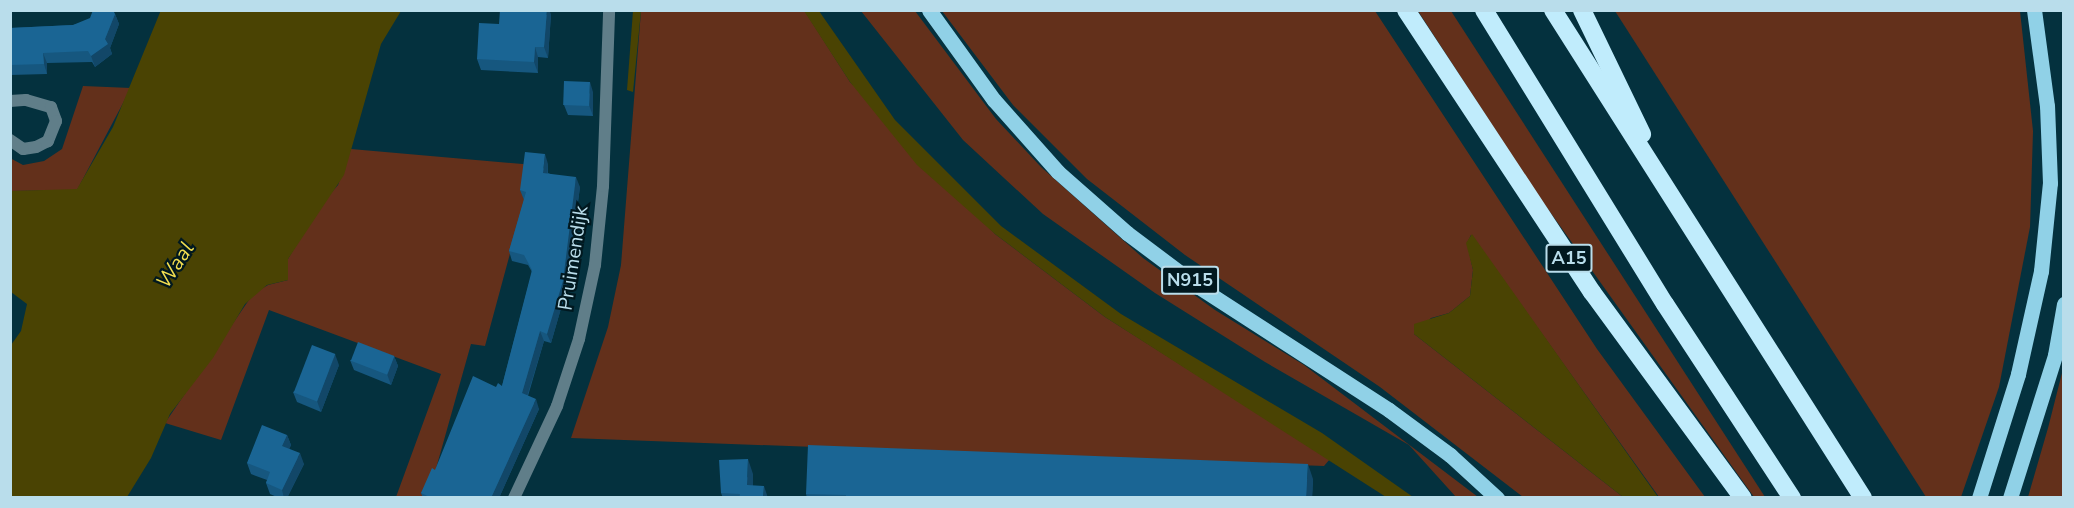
<!DOCTYPE html>
<html>
<head>
<meta charset="utf-8">
<style>
  body { margin:0 }
  #map { position:relative; width:2074px; height:508px; overflow:hidden; background:#04313e; font-family:"Nunito Sans",sans-serif }
  div>[style] { position:absolute }
  .green>* { inset:0; background:#63301b }
  .water>* { inset:0; background:#4a4303 }
  .minor>* { height:12px; margin:-6px; padding:0 6px; transform-origin:6px; border-radius:6px; background:#607e89 }
  .primary>* { height:15px; margin:-7.5px; padding:0 7.5px; transform-origin:7.5px; border-radius:7.5px; background:#90d1e7 }
  .motorway>* { height:18px; margin:-9px; padding:0 9px; transform-origin:9px; border-radius:9px; background:#c0ecfc }
  .wall>* { inset:0; background:#16577f }
  .shaded-wall>* { inset:0; background:#124768 }
  .building>* { inset:0; background:#1a6594; transform-origin:0 0 }
  span { translate:-50% -50%; white-space:nowrap; text-align:center; line-height:1.15; -webkit-text-stroke:4.5px #01181f; paint-order:stroke }
  .shield-label span { padding:2px 4px; background:#01181f; border:2px solid; border-radius:4px; -webkit-text-stroke-width:0 }
  .shield-label { font-size:18px; color:#b9ddeb; font-weight:700 }
  .street-label { font-size:20px; color:#b9ddeb }
  .water-label { font-size:21px; color:#f1de50; font-style:italic }
  .frame { position:absolute; inset:0; border:12px solid #b9ddeb; pointer-events:none }
</style>
</head>
<body>
<div id="map">
  <div class="green">
    <div style="clip-path:polygon(804px 10px,850px 82px,995px 234px,1105px 317px,1330px 459px,1324px 466px,571px 438px,608px 327px,621px 265px,641px 11px)"></div>
    <div style="clip-path:polygon(861px 11px,915px 11px,996px 119px,1041px 167px,1143px 258px,1215px 310px,1304px 365px,1478px 497px,1456px 497px,1409px 445px,1265px 362px,1155px 293px,1043px 214px,963px 140px)"></div>
    <div style="clip-path:polygon(942px 11px,1375px 11px,1597px 349px,1705px 497px,1659px 497px,1471px 235px,1467px 243px,1473px 270px,1470px 296px,1449px 313px,1431px 318px,1414px 334px,1623px 497px,1523px 497px,1380px 387px,1185px 255px,1087px 179px,1013px 105px)"></div>
    <div style="clip-path:polygon(1418px 11px,1451px 11px,1765px 497px,1754px 497px,1535px 191px)"></div>
    <div style="clip-path:polygon(1615px 11px,2020px 11px,2033px 131px,2030px 227px,1999px 387px,1961px 497px,1926px 497px)"></div>
    <div style="clip-path:polygon(83px 86px,131px 88px,77px 190px,11px 191px,10px 158px,23px 165px,44px 161px,62px 149px)"></div>
    <div style="clip-path:polygon(351px 149px,534px 165px,485px 346px,471px 344px,428px 497px,396px 497px,441px 374px,269px 310px,221px 440px,165px 423px,253px 294px,268px 285px,288px 280px,288px 259px,317px 209px,338px 185px)"></div>
    <div style="clip-path:polygon(2063px 369px,2063px 497px,2028px 497px,2048px 428px)"></div>
  </div>
  <div class="water">
    <div style="clip-path:polygon(161px 10px,401px 11px,381px 44px,344px 175px,288px 259px,288px 280px,267px 285px,245px 304px,213px 358px,170px 414px,151px 458px,127px 497px,11px 497px,11px 345px,21px 331px,27px 304px,11px 292px,11px 191px,77px 189px,113px 127px)"></div>
    <div style="clip-path:polygon(633px 11px,641px 11px,633px 92px,627px 90px)"></div>
    <div style="clip-path:polygon(804px 11px,819px 11px,895px 120px,1001px 226px,1121px 314px,1322px 433px,1413px 497px,1386px 497px,1105px 317px,995px 234px,917px 165px,850px 82px)"></div>
    <div style="clip-path:polygon(1472px 234px,1658px 497px,1659px 497px,1623px 497px,1414px 334px,1414px 324px,1449px 313px,1470px 296px,1473px 270px,1466px 243px)"></div>
  </div>
  <div class="minor">
    <div style="left:10px;top:101px;width:16px;rotate:-4deg"></div>
    <div style="left:26px;top:100px;width:26px;rotate:16deg"></div>
    <div style="left:51px;top:107px;width:15px;rotate:70deg"></div>
    <div style="left:56px;top:121px;width:22px;rotate:112deg"></div>
    <div style="left:48px;top:141px;width:13px;rotate:153deg"></div>
    <div style="left:36px;top:147px;width:13px;rotate:171deg"></div>
    <div style="left:23px;top:149px;width:16px;rotate:-145deg"></div>
    <div style="left:514px;top:498px;width:102px;rotate:-64.9deg"></div>
    <div style="left:557px;top:406px;width:71px;rotate:-71.8deg"></div>
    <div style="left:579px;top:339px;width:76px;rotate:-77.8deg"></div>
    <div style="left:595px;top:265px;width:79px;rotate:-84.2deg"></div>
    <div style="left:603px;top:186px;width:176px;rotate:-88deg"></div>
  </div>
  <div class="primary">
    <div style="left:929px;top:10px;width:111px;rotate:54.2deg"></div>
    <div style="left:994px;top:100px;width:96px;rotate:48.4deg"></div>
    <div style="left:1058px;top:172px;width:92px;rotate:41.5deg"></div>
    <div style="left:1127px;top:233px;width:90px;rotate:36.9deg"></div>
    <div style="left:1199px;top:287px;width:226px;rotate:32.9deg"></div>
    <div style="left:1389px;top:410px;width:76px;rotate:36.4deg"></div>
    <div style="left:1450px;top:455px;width:64px;rotate:42.5deg"></div>
    <div style="left:1979px;top:498px;width:130px;rotate:-72.5deg"></div>
    <div style="left:2018px;top:374px;width:106px;rotate:-77.4deg"></div>
    <div style="left:2041px;top:271px;width:88px;rotate:-84.2deg"></div>
    <div style="left:2050px;top:183px;width:77px;rotate:-92.2deg"></div>
    <div style="left:2047px;top:106px;width:97px;rotate:-97.7deg"></div>
    <div style="left:2010px;top:498px;width:150px;rotate:-72.5deg"></div>
    <div style="left:2055px;top:355px;width:52px;rotate:-80deg"></div>
  </div>
  <div class="motorway">
    <div style="left:1406px;top:10px;width:338px;rotate:56.6deg"></div>
    <div style="left:1592px;top:292px;width:255px;rotate:53.8deg"></div>
    <div style="left:1484px;top:10px;width:345px;rotate:58.4deg"></div>
    <div style="left:1665px;top:304px;width:232px;rotate:56.8deg"></div>
    <div style="left:1553px;top:10px;width:578px;rotate:57.57deg"></div>
    <div style="left:1582px;top:10px;width:138px;rotate:64.2deg"></div>
  </div>
  <div class="wall">
    <div style="clip-path:polygon(115px 14px,119px 24px,110px 48px,112px 54px,95px 67px,92px 62px,47px 63px,47px 74px,10px 75px,10px 28px,73px 25px)"></div>
    <div style="clip-path:polygon(551px 14px,548px 58px,538px 57px,538px 73px,481px 70px,477px 59px,499px 24px)"></div>
    <div style="clip-path:polygon(593px 92px,593px 116px,568px 115px,564px 105px)"></div>
    <div style="clip-path:polygon(548px 164px,548px 173px,580px 187px,566px 291px,551px 343px,544px 341px,528px 396px,539px 409px,499px 498px,423px 498px,421px 493px,435px 470px,496px 387px,502px 386px,532px 272px,528px 265px,512px 261px,509px 251px,524px 200px,520px 190px)"></div>
    <div style="clip-path:polygon(394px 356px,398px 366px,391px 385px,354px 370px,350px 360px)"></div>
    <div style="clip-path:polygon(339px 365px,321px 412px,297px 402px,293px 392px)"></div>
    <div style="clip-path:polygon(287px 435px,291px 445px,289px 449px,304px 464px,287px 498px,279px 498px,270px 494px,266px 483px,267px 480px,251px 474px,247px 463px)"></div>
    <div style="clip-path:polygon(753px 474px,753px 486px,763px 498px,723px 498px,721px 493px)"></div>
    <div style="clip-path:polygon(1313px 479px,1312px 498px,807px 498px,806px 494px)"></div>
  </div>
  <div class="shaded-wall">
    <div style="clip-path:polygon(547px 10px,549px 10px,551px 14px,548px 58px,544px 47px)"></div>
    <div style="clip-path:polygon(115px 14px,119px 24px,110px 48px,112px 54px,95px 67px,91px 56px,105px 39px)"></div>
    <div style="clip-path:polygon(535px 47px,538px 57px,538px 73px,534px 62px)"></div>
    <div style="clip-path:polygon(43px 53px,47px 63px,47px 74px,44px 64px)"></div>
    <div style="clip-path:polygon(590px 82px,593px 92px,593px 116px,589px 105px)"></div>
    <div style="clip-path:polygon(545px 154px,548px 164px,547px 183px,543px 173px)"></div>
    <div style="clip-path:polygon(576px 177px,580px 187px,566px 291px,551px 343px,547px 334px)"></div>
    <div style="clip-path:polygon(540px 331px,544px 341px,525px 403px,522px 393px)"></div>
    <div style="clip-path:polygon(335px 354px,339px 365px,321px 412px,317px 401px)"></div>
    <div style="clip-path:polygon(394px 356px,398px 366px,391px 385px,387px 374px)"></div>
    <div style="clip-path:polygon(536px 399px,539px 409px,499px 498px,491px 498px)"></div>
    <div style="clip-path:polygon(287px 435px,291px 445px,286px 457px,282px 446px)"></div>
    <div style="clip-path:polygon(300px 453px,304px 464px,287px 498px,284px 498px,282px 490px)"></div>
    <div style="clip-path:polygon(748px 459px,753px 474px,753px 498px,747px 485px)"></div>
    <div style="clip-path:polygon(1308px 464px,1313px 479px,1312px 498px,1306px 498px)"></div>
    <div style="clip-path:polygon(764px 486px,768px 498px,763px 498px)"></div>
  </div>
  <div class="building">
    <div style="clip-path:polygon(93px 10px,113px 10px,115px 14px,105px 39px,108px 44px,91px 56px,88px 51px,43px 53px,44px 64px,10px 65px,10px 28px,73px 25px,90px 18px)"></div>
    <div style="clip-path:polygon(500px 10px,547px 10px,544px 47px,535px 47px,534px 62px,477px 59px,479px 23px,499px 24px)"></div>
    <div style="left:564px;top:81px;width:26px;height:24px;rotate:2deg"></div>
    <div style="clip-path:polygon(525px 152px,545px 154px,543px 173px,576px 177px,563px 281px,547px 334px,540px 331px,522px 393px,536px 399px,491px 498px,432px 498px,421px 493px,432px 468px,435px 470px,473px 376px,496px 387px,498px 383px,502px 386px,532px 270px,524px 255px,509px 251px,526px 192px,520px 190px)"></div>
    <div style="left:358px;top:342px;width:39px;height:20px;rotate:21deg"></div>
    <div style="left:312px;top:345px;width:25px;height:51px;rotate:21deg"></div>
    <div style="clip-path:polygon(262px 425px,287px 435px,282px 446px,300px 453px,282px 490px,266px 483px,270px 472px,247px 463px)"></div>
    <div style="clip-path:polygon(808px 445px,1308px 464px,1306px 498px,846px 498px,846px 495px,806px 494px)"></div>
    <div style="clip-path:polygon(748px 459px,747px 485px,764px 486px,763px 498px,739px 498px,740px 494px,721px 493px,719px 460px)"></div>
  </div>
  <div class="shield-label">
    <span style="left:1569px;top:258px">A15</span>
    <span style="left:1190px;top:280px">N915</span>
  </div>
  <div class="street-label">
    <span style="left:573px;top:258px;rotate:-81deg">Pruimendijk</span>
  </div>
  <div class="water-label">
    <span style="left:175px;top:265px;rotate:-57deg">Waal</span>
  </div>
  <div class="frame"></div>
</div>
</body>
</html>
